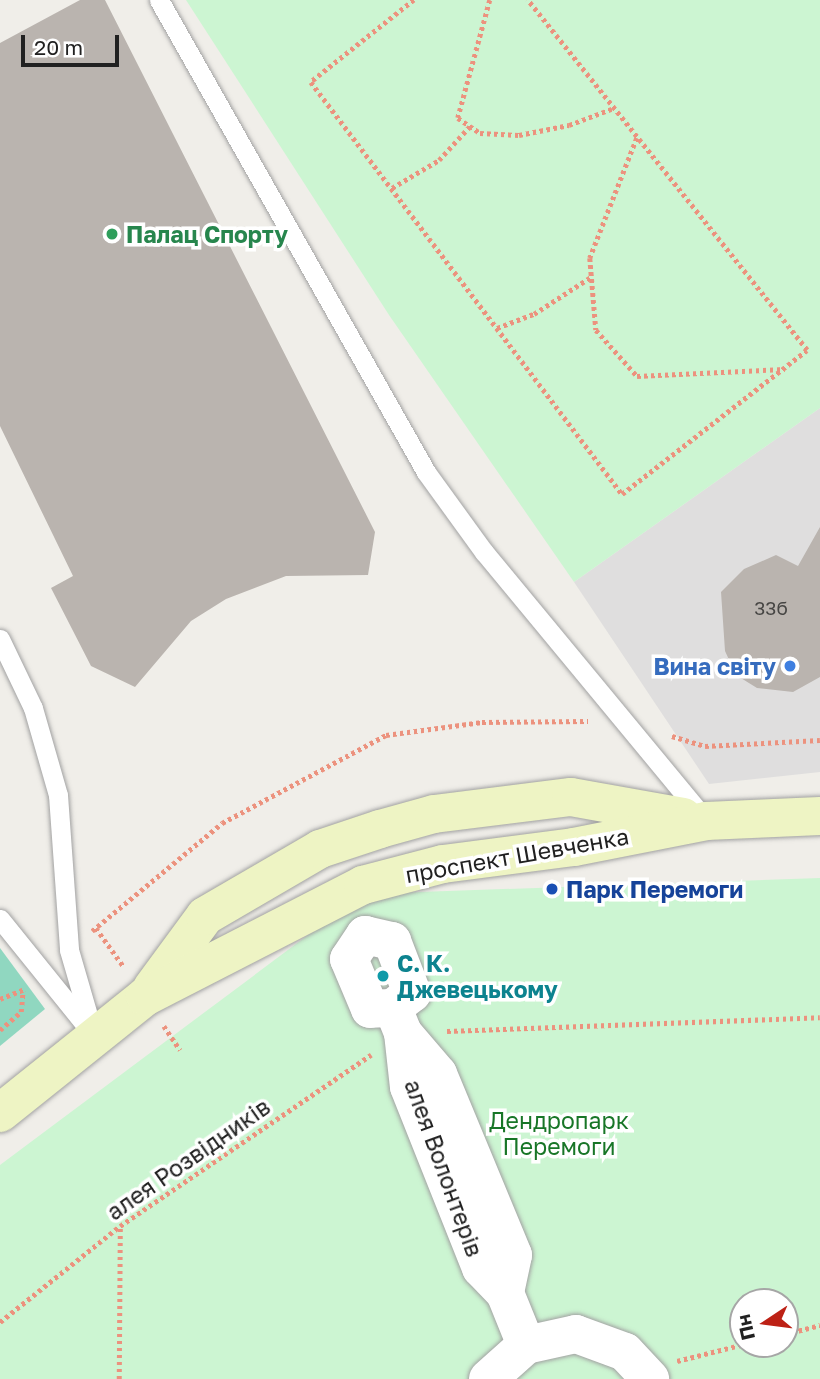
<!DOCTYPE html>
<html>
<head>
<meta charset="utf-8">
<style>
  body { margin:0 }
  #map { position:relative; width:820px; height:1379px; overflow:hidden; background:#f0eee9; font-family:"Golos Text",sans-serif }
  div>[style] { position:absolute }
  .residential>* { inset:0; background:#dfdede }
  .park>* { inset:0; background:#ccf5d2 }
  .pitch>* { inset:0; background:#90d7c0 }
  .building>* { inset:0; background:#bab4af }
  .path>* { height:4.5px; margin-top:-2.25px; transform-origin:0; background:repeating-linear-gradient(90deg,#ec927e 0 3.5px,transparent 0 7px) }
  .roads { filter:drop-shadow(0 0 2px #a2a2a2) drop-shadow(0 0 2px #a2a2a2) }
  .lane>* { height:19px; margin:-9.5px; padding:0 9.5px; transform-origin:9.5px; border-radius:9.5px; background:#fff }
  .street>* { height:38px; margin:-19px; padding:0 19px; transform-origin:19px; border-radius:19px; background:#fff }
  .secondary>* { height:38px; margin:-19px; padding:0 19px; transform-origin:19px; border-radius:19px; background:#eef4c4 }
  .dots>* { width:19px; height:19px; translate:-50% -50%; box-sizing:border-box; border:4px solid #fff; border-radius:50% }
  span { translate:-50% -50%; white-space:nowrap; text-align:center; line-height:1.15; -webkit-text-stroke:7px #fff; paint-order:stroke }
  .number-label { font-size:19px; color:#474644 }
  .number-label span { -webkit-text-stroke-width:0 }
  .leisure-label { font-size:23px; color:#27864d; font-weight:700 }
  .left { translate:0 -50%; text-align:left }
  .shop-label { font-size:23px; color:#366cbe; font-weight:700 }
  .right { translate:-100% -50%; text-align:right }
  .street-label { font-size:23px; color:#212121 }
  .transit-label { font-size:23px; color:#164399; font-weight:700 }
  .culture-label { font-size:23px; color:#0d838f; font-weight:700 }
  .park-label { font-size:23px; color:#187627 }
  .north { position:absolute; left:729px; top:1288px; width:70px; height:70px; box-sizing:border-box; background:#fff; border:2px solid #a6a6a6; border-radius:50%; rotate:257deg; font-size:19px; font-weight:700; line-height:28px; text-align:center; color:#212121 }
  .north::after { content:''; display:block; margin:auto; width:24px; height:32px; background:#bd2115; clip-path:polygon(50% 0,100% 100%,50% 72%,0 100%) }
  .scale { position:absolute; left:21px; top:35px; width:98px; height:32px; box-sizing:border-box; border:4px solid #212121; border-top:0; padding-left:9px; font-size:21px; line-height:24px; white-space:nowrap; color:#212121; -webkit-text-stroke:5px #fff; paint-order:stroke }
</style>
</head>
<body>
<div id="map">
  <div class="residential">
    <div style="clip-path:polygon(820px 408px,820px 772px,709px 784px,574px 582px)"></div>
  </div>
  <div class="park">
    <div style="clip-path:polygon(186px 0,820px 0,820px 408px,574px 582px,389px 315px)"></div>
    <div style="clip-path:polygon(evenodd,820px 878px,820px 1379px,0 1379px,0 1165px,363px 894px,820px 878px,743px 1302px,785px 1302px,785px 1344px,743px 1344px,743px 1302px)"></div>
  </div>
  <div class="pitch">
    <div style="clip-path:polygon(0 948px,45px 1009px,0 1046px)"></div>
  </div>
  <div class="building">
    <div style="clip-path:polygon(80px 0,105px 0,375px 532px,368px 575px,286px 576px,226px 599px,191px 621px,135px 687px,91px 666px,51px 588px,73px 576px,0 426px,0 43px)"></div>
    <div style="clip-path:polygon(820px 527px,820px 677px,793px 692px,757px 688px,736px 675px,725px 651px,721px 592px,744px 569px,776px 555px,798px 566px)"></div>
  </div>
  <div class="path">
    <div style="left:414px;top:0;width:132px;rotate:141.5deg"></div>
    <div style="left:311px;top:82px;width:516px;rotate:52.95deg"></div>
    <div style="left:622px;top:494px;width:234px;rotate:-37.9deg"></div>
    <div style="left:807px;top:350px;width:448px;rotate:-128.6deg"></div>
    <div style="left:490px;top:0;width:122px;rotate:105.2deg"></div>
    <div style="left:458px;top:118px;width:27px;rotate:34deg"></div>
    <div style="left:480px;top:133px;width:39px;rotate:3deg"></div>
    <div style="left:519px;top:135px;width:51px;rotate:-11.3deg"></div>
    <div style="left:569px;top:125px;width:48px;rotate:-20.7deg"></div>
    <div style="left:637px;top:138px;width:129px;rotate:111.4deg"></div>
    <div style="left:590px;top:258px;width:72px;rotate:85.2deg"></div>
    <div style="left:596px;top:330px;width:62px;rotate:48.3deg"></div>
    <div style="left:637px;top:376px;width:148px;rotate:-2.7deg"></div>
    <div style="left:392px;top:188px;width:55px;rotate:-30.8deg"></div>
    <div style="left:439px;top:160px;width:46px;rotate:-47.6deg"></div>
    <div style="left:497px;top:328px;width:40px;rotate:-21deg"></div>
    <div style="left:534px;top:314px;width:68px;rotate:-33deg"></div>
    <div style="left:672px;top:736px;width:34px;rotate:17deg"></div>
    <div style="left:705px;top:746px;width:115px;rotate:-3deg"></div>
    <div style="left:96px;top:928px;width:48px;rotate:54.3deg"></div>
    <div style="left:92px;top:931px;width:169px;rotate:-39.7deg"></div>
    <div style="left:222px;top:823px;width:186px;rotate:-28.2deg"></div>
    <div style="left:386px;top:735px;width:97px;rotate:-7.7deg"></div>
    <div style="left:482px;top:722px;width:106px;rotate:-0.5deg"></div>
    <div style="left:0;top:999px;width:27px;rotate:-22deg"></div>
    <div style="left:164px;top:1026px;width:29px;rotate:56deg"></div>
    <div style="left:0;top:1030px;width:28px;rotate:-41deg"></div>
    <div style="left:21px;top:1012px;width:21px;rotate:-85deg"></div>
    <div style="left:447px;top:1031px;width:373px;rotate:-2.1deg"></div>
    <div style="left:0;top:1322px;width:154px;rotate:-38.7deg"></div>
    <div style="left:120px;top:1226px;width:304px;rotate:-34.3deg"></div>
    <div style="left:785px;top:1334px;width:36px;rotate:-14deg"></div>
    <div style="left:677px;top:1361px;width:69px;rotate:-14.2deg"></div>
    <div style="left:119px;top:1379px;width:152px;rotate:-89.6deg"></div>
  </div>
  <div class="roads">
    <div class="lane">
      <div style="left:159px;top:0;width:542px;rotate:60.5deg"></div>
      <div style="left:426px;top:472px;width:99px;rotate:54.1deg"></div>
      <div style="left:484px;top:552px;width:344px;rotate:50.4deg"></div>
      <div style="left:0;top:639px;width:76px;rotate:64.4deg"></div>
      <div style="left:33px;top:708px;width:91px;rotate:74deg"></div>
      <div style="left:58px;top:795px;width:155px;rotate:85.9deg"></div>
      <div style="left:69px;top:950px;width:90px;rotate:73.8deg"></div>
      <div style="left:0;top:919px;width:139px;rotate:51.1deg"></div>
    </div>
    <div class="street">
      <div style="left:365px;top:935px;width:28px;rotate:13deg"></div>
      <div style="left:392px;top:941px;width:56px;rotate:69deg"></div>
      <div style="left:412px;top:993px;width:24px;rotate:142deg"></div>
      <div style="left:393px;top:1008px;width:23px;rotate:178deg"></div>
      <div style="left:370px;top:1009px;width:54px;rotate:-112.8deg"></div>
      <div style="left:349px;top:959px;width:29px;rotate:-56deg"></div>
      <div style="left:393px;top:1008px;width:27px;rotate:68deg"></div>
      <div style="left:403px;top:1033px;width:54px;rotate:83.7deg"></div>
      <div style="left:409px;top:1087px;width:195px;rotate:68.3deg"></div>
      <div style="left:481px;top:1268px;width:35px;rotate:46deg"></div>
      <div style="left:505px;top:1293px;width:56px;rotate:68deg"></div>
      <div style="left:403px;top:1033px;width:54px;rotate:49.5deg"></div>
      <div style="left:438px;top:1074px;width:196px;rotate:67.5deg"></div>
      <div style="left:513px;top:1255px;width:39px;rotate:102deg"></div>
      <div style="left:488px;top:1379px;width:51px;rotate:-41.8deg"></div>
      <div style="left:526px;top:1345px;width:51px;rotate:-12.4deg"></div>
      <div style="left:576px;top:1334px;width:52px;rotate:20.2deg"></div>
      <div style="left:625px;top:1352px;width:37px;rotate:47deg"></div>
    </div>
    <div class="secondary">
      <div style="left:152px;top:988px;width:89px;rotate:-53.6deg"></div>
      <div style="left:205px;top:916px;width:133px;rotate:-30.2deg"></div>
      <div style="left:320px;top:849px;width:63px;rotate:-18.4deg"></div>
      <div style="left:380px;top:829px;width:56px;rotate:-15.5deg"></div>
      <div style="left:434px;top:814px;width:138px;rotate:-7.1deg"></div>
      <div style="left:571px;top:797px;width:114px;rotate:10.1deg"></div>
      <div style="left:0;top:1113px;width:186px;rotate:-38.7deg"></div>
      <div style="left:145px;top:997px;width:245px;rotate:-27.2deg"></div>
      <div style="left:363px;top:885px;width:83px;rotate:-14.7deg"></div>
      <div style="left:443px;top:864px;width:132px;rotate:-7.4deg"></div>
      <div style="left:574px;top:847px;width:135px;rotate:-11.1deg"></div>
      <div style="left:706px;top:821px;width:114px;rotate:-2.5deg"></div>
    </div>
  </div>
  <div class="dots">
    <div style="left:112px;top:234px;background:#2e9e5b"></div>
    <div style="left:790px;top:666px;background:#3f7fe0"></div>
    <div style="left:552px;top:889px;background:#1a4fb4"></div>
    <div style="left:383px;top:976px;background:#0f9aa8"></div>
  </div>
  <div class="number-label">
    <span style="left:771px;top:608px">33б</span>
  </div>
  <div class="leisure-label">
    <span class="left" style="left:126px;top:234px">Палац Спорту</span>
  </div>
  <div class="shop-label">
    <span class="right" style="left:776px;top:666px">Вина світу</span>
  </div>
  <div class="street-label">
    <span style="left:517px;top:855px;rotate:-10deg">проспект Шевченка</span>
    <span style="left:188px;top:1159px;rotate:-35deg">алея Розвідників</span>
    <span style="left:444px;top:1168px;rotate:70deg">алея Волонтерів</span>
  </div>
  <div class="transit-label">
    <span class="left" style="left:566px;top:889px">Парк Перемоги</span>
  </div>
  <div class="culture-label">
    <span class="left" style="left:397px;top:976px">С. К.<br>Джевецькому</span>
  </div>
  <div class="park-label">
    <span style="left:559px;top:1133px">Дендропарк<br>Перемоги</span>
  </div>
  <div class="north">Пн</div>
  <div class="scale">20 m</div>
</div>
</body>
</html>
